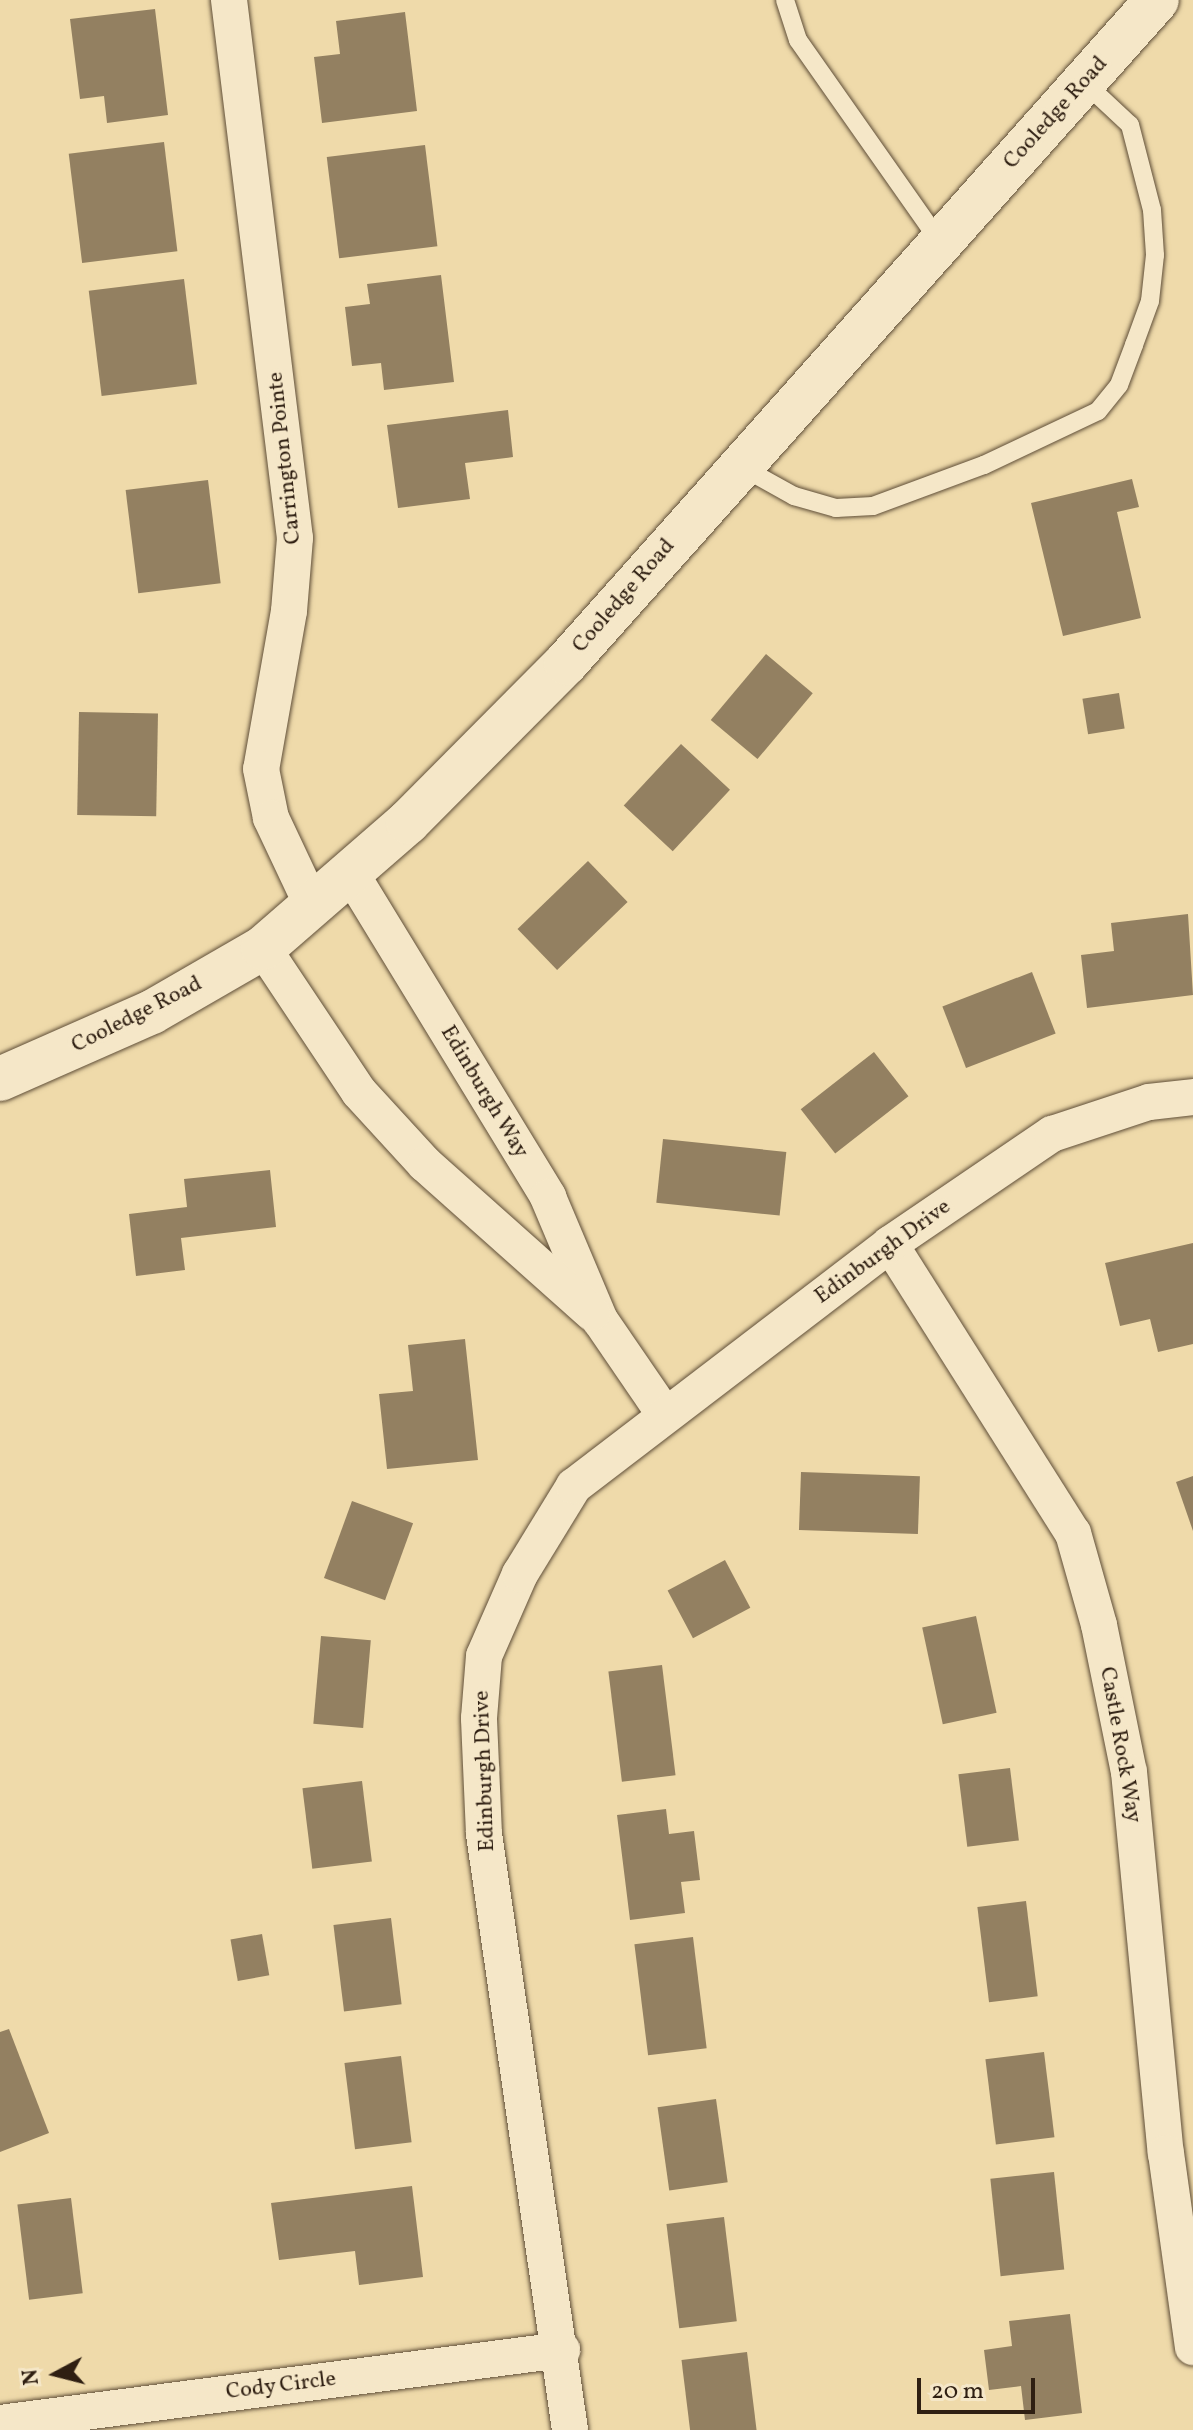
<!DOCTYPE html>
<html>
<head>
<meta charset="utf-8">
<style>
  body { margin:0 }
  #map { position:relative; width:1193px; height:2430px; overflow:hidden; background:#efdaaa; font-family:Vollkorn,serif }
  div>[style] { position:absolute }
  .building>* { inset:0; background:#938061; transform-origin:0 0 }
  .roads { filter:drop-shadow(0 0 2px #5f4e38) drop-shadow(0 0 2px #5f4e38) }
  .lane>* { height:18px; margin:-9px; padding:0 9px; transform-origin:9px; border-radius:9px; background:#f5e7c8 }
  .street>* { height:36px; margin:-18px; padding:0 18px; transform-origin:18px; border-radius:18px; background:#f5e7c8 }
  .secondary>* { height:44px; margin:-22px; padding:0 22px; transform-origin:22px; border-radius:22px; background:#f5e7c8 }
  span { translate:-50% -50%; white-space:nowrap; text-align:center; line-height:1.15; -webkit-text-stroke:8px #f5e7c8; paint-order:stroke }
  .street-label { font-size:22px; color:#2f1f12 }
  .north { position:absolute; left:16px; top:2334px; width:80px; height:80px; -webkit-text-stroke:6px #f5e7c8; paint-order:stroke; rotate:263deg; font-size:22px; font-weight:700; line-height:32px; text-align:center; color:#2f1f12 }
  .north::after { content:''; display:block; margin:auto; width:28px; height:36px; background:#2f1f12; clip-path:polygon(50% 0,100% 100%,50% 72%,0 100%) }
  .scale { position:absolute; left:917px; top:2378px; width:118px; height:36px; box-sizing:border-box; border:4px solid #2f1f12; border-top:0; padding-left:10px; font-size:24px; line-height:28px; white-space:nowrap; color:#2f1f12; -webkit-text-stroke:6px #f5e7c8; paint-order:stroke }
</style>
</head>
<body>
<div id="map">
  <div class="building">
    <div style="clip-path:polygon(155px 9px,168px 115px,107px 123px,104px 96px,80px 99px,70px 19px)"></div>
    <div style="clip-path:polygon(405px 12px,417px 111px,322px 123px,314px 57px,340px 54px,336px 21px)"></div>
    <div style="left:164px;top:142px;width:110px;height:96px;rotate:83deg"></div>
    <div style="left:425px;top:145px;width:102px;height:99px;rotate:83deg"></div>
    <div style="clip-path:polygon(441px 275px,454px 382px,384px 390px,381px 363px,352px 366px,345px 307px,370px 304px,367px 284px)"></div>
    <div style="left:184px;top:279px;width:106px;height:96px;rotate:83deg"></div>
    <div style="clip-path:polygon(508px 410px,513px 457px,465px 463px,470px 499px,398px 508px,387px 425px)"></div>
    <div style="clip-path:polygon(1132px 479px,1139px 507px,1117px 512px,1141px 618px,1063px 636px,1031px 503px)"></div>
    <div style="left:208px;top:480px;width:104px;height:83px;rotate:83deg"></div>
    <div style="left:766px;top:654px;width:61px;height:86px;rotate:40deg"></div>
    <div style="left:1119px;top:693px;width:36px;height:37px;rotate:81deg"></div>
    <div style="left:79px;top:712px;width:79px;height:103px;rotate:1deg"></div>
    <div style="left:681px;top:744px;width:67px;height:84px;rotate:43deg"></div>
    <div style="left:588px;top:861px;width:57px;height:98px;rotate:46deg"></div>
    <div style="clip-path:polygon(1188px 914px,1193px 995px,1087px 1008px,1081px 955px,1114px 951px,1111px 923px)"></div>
    <div style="left:1032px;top:972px;width:66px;height:96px;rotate:69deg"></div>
    <div style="left:874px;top:1052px;width:56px;height:93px;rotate:52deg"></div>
    <div style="left:663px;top:1139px;width:124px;height:64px;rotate:6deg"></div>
    <div style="clip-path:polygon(270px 1170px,276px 1227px,181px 1238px,185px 1270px,136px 1276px,129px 1214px,187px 1207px,184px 1179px)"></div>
    <div style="clip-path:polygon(1193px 1243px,1193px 1344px,1158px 1352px,1150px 1319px,1120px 1326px,1105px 1263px)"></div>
    <div style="clip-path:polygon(465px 1339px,478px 1460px,387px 1469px,379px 1394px,413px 1391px,408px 1345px)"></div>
    <div style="left:801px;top:1472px;width:119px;height:58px;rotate:2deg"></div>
    <div style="clip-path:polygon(1193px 1476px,1193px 1531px,1176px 1482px)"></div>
    <div style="left:352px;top:1501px;width:65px;height:82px;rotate:20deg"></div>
    <div style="left:725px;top:1560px;width:54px;height:65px;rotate:62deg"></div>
    <div style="left:976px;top:1616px;width:99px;height:55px;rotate:78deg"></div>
    <div style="left:321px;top:1636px;width:50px;height:88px;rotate:5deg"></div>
    <div style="left:662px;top:1665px;width:111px;height:54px;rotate:83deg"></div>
    <div style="left:1010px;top:1768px;width:73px;height:52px;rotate:83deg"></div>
    <div style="left:362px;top:1781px;width:81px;height:60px;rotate:83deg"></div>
    <div style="clip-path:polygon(666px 1809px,669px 1834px,694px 1831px,700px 1880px,681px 1882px,685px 1913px,630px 1920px,617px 1815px)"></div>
    <div style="left:1026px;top:1901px;width:96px;height:49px;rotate:83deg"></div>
    <div style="left:391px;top:1918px;width:87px;height:58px;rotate:83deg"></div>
    <div style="left:262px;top:1934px;width:42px;height:32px;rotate:80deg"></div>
    <div style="left:693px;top:1937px;width:112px;height:59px;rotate:83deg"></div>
    <div style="clip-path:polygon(9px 2029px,49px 2133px,0 2152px,0 2032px)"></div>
    <div style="left:1044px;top:2052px;width:86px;height:59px;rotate:83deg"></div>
    <div style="left:401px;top:2056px;width:87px;height:57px;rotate:83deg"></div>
    <div style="left:716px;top:2099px;width:84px;height:59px;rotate:82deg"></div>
    <div style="left:1054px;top:2172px;width:98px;height:64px;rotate:84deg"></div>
    <div style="clip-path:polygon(412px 2186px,423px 2277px,359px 2285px,355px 2251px,279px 2260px,271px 2203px)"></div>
    <div style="left:71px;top:2198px;width:96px;height:54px;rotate:83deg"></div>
    <div style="left:724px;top:2217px;width:105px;height:58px;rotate:83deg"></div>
    <div style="clip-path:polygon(1070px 2314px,1082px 2413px,1025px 2420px,1021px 2386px,989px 2390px,984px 2350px,1012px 2346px,1009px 2321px)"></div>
    <div style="left:747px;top:2352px;width:79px;height:66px;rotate:83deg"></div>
  </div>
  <div class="roads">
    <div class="lane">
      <div style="left:785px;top:0;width:42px;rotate:72deg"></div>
      <div style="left:798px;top:40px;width:247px;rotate:54.9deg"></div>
      <div style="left:740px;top:466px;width:62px;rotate:29.1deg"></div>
      <div style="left:794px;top:496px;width:44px;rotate:15.9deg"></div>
      <div style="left:836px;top:508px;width:37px;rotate:-3deg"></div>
      <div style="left:873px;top:506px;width:118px;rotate:-20.3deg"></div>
      <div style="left:984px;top:465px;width:126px;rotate:-25.3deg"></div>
      <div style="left:1098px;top:411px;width:33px;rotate:-51deg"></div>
      <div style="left:1119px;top:385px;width:43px;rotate:-69.4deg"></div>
      <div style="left:1134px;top:345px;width:47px;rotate:-70deg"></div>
      <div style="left:1150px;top:301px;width:46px;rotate:-83.8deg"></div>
      <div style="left:1155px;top:255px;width:45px;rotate:-93.8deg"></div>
      <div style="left:1152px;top:210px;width:88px;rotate:-104.5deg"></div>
      <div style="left:1130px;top:125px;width:63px;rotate:-136.9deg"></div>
    </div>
    <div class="street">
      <div style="left:229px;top:0;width:542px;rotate:83.01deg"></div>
      <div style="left:295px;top:538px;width:73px;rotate:94.7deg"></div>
      <div style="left:289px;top:611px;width:160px;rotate:100deg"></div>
      <div style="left:261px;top:769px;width:50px;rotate:78.5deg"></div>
      <div style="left:271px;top:818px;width:96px;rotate:64.8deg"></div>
      <div style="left:350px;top:872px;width:381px;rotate:58.6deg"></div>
      <div style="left:548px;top:1197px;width:134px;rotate:67.1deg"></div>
      <div style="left:600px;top:1320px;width:115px;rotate:55.6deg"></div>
      <div style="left:263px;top:948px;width:173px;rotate:56.3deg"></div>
      <div style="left:359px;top:1092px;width:98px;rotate:47.5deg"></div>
      <div style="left:425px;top:1164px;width:224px;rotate:41.7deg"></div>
      <div style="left:890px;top:1244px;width:342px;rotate:57.7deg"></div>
      <div style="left:1073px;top:1533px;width:96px;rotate:74.2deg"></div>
      <div style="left:1099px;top:1625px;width:150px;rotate:78.5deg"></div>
      <div style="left:1129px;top:1772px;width:383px;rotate:84.5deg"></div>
      <div style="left:1166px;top:2153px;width:196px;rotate:82.1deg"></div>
      <div style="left:0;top:2423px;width:567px;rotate:-7.4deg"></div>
      <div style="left:570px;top:2430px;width:602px;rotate:-98.21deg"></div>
      <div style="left:484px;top:1834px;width:116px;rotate:-92.5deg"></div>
      <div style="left:479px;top:1718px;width:62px;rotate:-85.4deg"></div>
      <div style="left:484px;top:1656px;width:90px;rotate:-66.3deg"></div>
      <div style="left:520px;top:1574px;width:103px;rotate:-58.5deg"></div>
      <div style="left:574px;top:1486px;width:398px;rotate:-37.4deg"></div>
      <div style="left:890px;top:1244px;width:196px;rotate:-34.2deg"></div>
      <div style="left:1052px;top:1134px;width:102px;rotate:-18.3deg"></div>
      <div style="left:1149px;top:1102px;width:44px;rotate:-6.5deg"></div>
    </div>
    <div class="secondary">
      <div style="left:0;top:1079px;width:166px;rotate:-23.8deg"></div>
      <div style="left:152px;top:1012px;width:128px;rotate:-30deg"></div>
      <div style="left:263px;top:948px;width:192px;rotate:-41deg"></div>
      <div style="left:408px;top:822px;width:224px;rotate:-45.2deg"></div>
      <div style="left:566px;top:663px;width:888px;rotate:-48.29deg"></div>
    </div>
  </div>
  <div class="street-label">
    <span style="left:1056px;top:113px;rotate:-48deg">Cooledge Road</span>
    <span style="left:285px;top:458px;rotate:-96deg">Carrington Pointe</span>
    <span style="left:624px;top:596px;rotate:-49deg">Cooledge Road</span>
    <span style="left:137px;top:1015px;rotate:-27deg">Cooledge Road</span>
    <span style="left:484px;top:1092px;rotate:59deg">Edinburgh Way</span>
    <span style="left:883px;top:1252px;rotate:-36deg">Edinburgh Drive</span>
    <span style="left:1120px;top:1745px;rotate:80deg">Castle Rock Way</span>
    <span style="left:485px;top:1771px;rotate:-92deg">Edinburgh Drive</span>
    <span style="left:281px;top:2386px;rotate:-7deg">Cody Circle</span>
  </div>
  <div class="north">N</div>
  <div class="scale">20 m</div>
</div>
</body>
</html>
